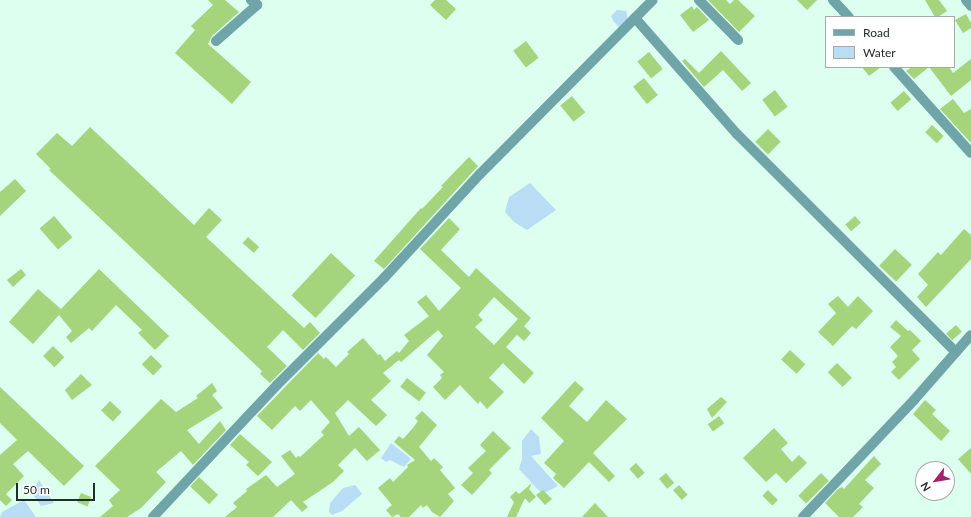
<!DOCTYPE html>
<html>
<head>
<meta charset="utf-8">
<style>
  body { margin:0 }
  #map { position:relative; width:971px; height:517px; overflow:hidden; background:#dcffef; font-family:Lato,sans-serif }
  div>[style] { position:absolute }
  .water>* { inset:0; background:#b8ddf4 }
  .building>* { inset:0; background:#a4d47b; transform-origin:0 0 }
  .minor>* { height:10px; margin:-5px; padding:0 5px; transform-origin:5px; border-radius:5px; background:#6fa5a8 }
  span { translate:-50% -50%; white-space:nowrap; text-align:center; line-height:1.15; -webkit-text-stroke:4px #fff; paint-order:stroke }
  .legend { position:absolute; left:825px; top:16px; width:130px; height:52px; box-sizing:border-box; background:#fff; border:1px solid #a6aba9; margin:0; padding:5px 7px; list-style:none; font-size:12px; color:#212e28 }
  .legend li { display:flex; align-items:center; gap:8px; height:20px }
  .legend b { width:20px; border:1px solid #a6aba9 }
  .north { position:absolute; left:915px; top:461px; width:40px; height:40px; box-sizing:border-box; background:#fff; border:1px solid #a6aba9; border-radius:50%; rotate:239deg; font-size:11px; font-weight:700; line-height:16px; text-align:center; color:#212e28 }
  .north::after { content:''; display:block; margin:auto; width:14px; height:18px; background:#a6216c; clip-path:polygon(50% 0,100% 100%,50% 72%,0 100%) }
  .scale { position:absolute; left:16px; top:483px; width:79px; height:18px; box-sizing:border-box; border:2px solid #212e28; border-top:0; padding-left:5px; font-size:12px; line-height:14px; white-space:nowrap; color:#212e28; -webkit-text-stroke:3px #fff; paint-order:stroke }
</style>
</head>
<body>
<div id="map">
  <div class="water">
    <div style="clip-path:polygon(617px 10px,626px 11px,628px 19px,619px 27px,614px 22px,611px 16px)"></div>
    <div style="clip-path:polygon(530px 183px,556px 210px,527px 230px,514px 222px,505px 212px,509px 197px)"></div>
    <div style="clip-path:polygon(531px 429px,539px 437px,541px 454px,531px 456px,558px 486px,542px 494px,519px 469px,522px 459px,522px 441px)"></div>
    <div style="clip-path:polygon(391px 443px,411px 459px,404px 467px,390px 460px,386px 462px,381px 458px)"></div>
    <div style="clip-path:polygon(39px 480px,54px 503px,41px 506px,31px 492px)"></div>
    <div style="clip-path:polygon(355px 485px,362px 494px,342px 511px,332px 515px,329px 512px,330px 503px,343px 488px)"></div>
    <div style="clip-path:polygon(24px 500px,36px 517px,0 517px,2px 512px)"></div>
  </div>
  <div class="building">
    <div style="clip-path:polygon(208px 0,225px 0,239px 12px,212px 36px,208px 44px,251px 82px,232px 104px,175px 53px,195px 30px,191px 26px,213px 5px)"></div>
    <div style="clip-path:polygon(435px 0,446px 0,456px 9px,446px 20px,430px 5px)"></div>
    <div style="clip-path:polygon(708px 0,726px 0,730px 4px,734px 0,738px 0,755px 16px,739px 32px)"></div>
    <div style="clip-path:polygon(797px 0,817px 0,807px 10px)"></div>
    <div style="clip-path:polygon(925px 0,939px 0,947px 11px,938px 17px,935px 17px)"></div>
    <div style="clip-path:polygon(692px 6px,694px 10px,697px 7px,709px 20px,693px 32px,680px 15px)"></div>
    <div style="clip-path:polygon(966px 14px,971px 23px,971px 28px,963px 33px,955px 20px)"></div>
    <div style="left:526px;top:41px;width:21px;height:16px;rotate:53deg"></div>
    <div style="clip-path:polygon(721px 51px,751px 83px,742px 91px,723px 70px,704px 87px,682px 61px,685px 59px,699px 73px)"></div>
    <div style="left:649px;top:52px;width:22px;height:15px;rotate:51deg"></div>
    <div style="clip-path:polygon(971px 59px,971px 80px,951px 96px,929px 67px,914px 79px,906px 71px,912px 67px,949px 67px,953px 73px)"></div>
    <div style="clip-path:polygon(862px 67px,881px 67px,869px 76px)"></div>
    <div style="left:644px;top:78px;width:22px;height:14px;rotate:51deg"></div>
    <div style="left:775px;top:90px;width:21px;height:16px;rotate:53deg"></div>
    <div style="left:904px;top:91px;width:11px;height:18px;rotate:49deg"></div>
    <div style="left:572px;top:96px;width:21px;height:15px;rotate:51deg"></div>
    <div style="clip-path:polygon(953px 99px,964px 113px,971px 109px,971px 143px,940px 109px)"></div>
    <div style="left:932px;top:125px;width:16px;height:10px;rotate:43deg"></div>
    <div style="clip-path:polygon(90px 127px,194px 225px,209px 208px,222px 220px,206px 237px,304px 328px,310px 322px,320px 333px,303px 350px,283px 330px,267px 347px,287px 366px,270px 383px,260px 374px,262px 371px,49px 170px,51px 169px,36px 154px,57px 133px,72px 146px)"></div>
    <div style="left:768px;top:129px;width:18px;height:18px;rotate:45deg"></div>
    <div style="clip-path:polygon(469px 157px,478px 166px,384px 269px,374px 261px,421px 208px,422px 209px,443px 187px,441px 186px)"></div>
    <div style="clip-path:polygon(15px 179px,26px 191px,0 216px,0 192px)"></div>
    <div style="left:54px;top:216px;width:28px;height:19px;rotate:49deg"></div>
    <div style="left:855px;top:216px;width:9px;height:13px;rotate:49deg"></div>
    <div style="clip-path:polygon(evenodd,449px 218px,460px 229px,441px 250px,469px 277px,476px 268px,531px 318px,524px 326px,531px 333px,524px 341px,517px 335px,506px 347px,534px 373px,524px 384px,503px 363px,489px 378px,504px 392px,487px 409px,480px 401px,478px 404px,460px 385px,445px 400px,433px 387px,442px 378px,440px 375px,444px 372px,427px 355px,443px 336px,438px 330px,401px 362px,399px 360px,383px 373px,391px 381px,371px 400px,387px 415px,376px 426px,348px 400px,335px 413px,349px 436px,359px 427px,380px 450px,367px 461px,355px 448px,338px 465px,344px 471px,333px 482px,303px 502px,308px 507px,302px 512px,291px 500px,273px 517px,225px 517px,237px 507px,233px 503px,247px 491px,246px 489px,266px 475px,277px 487px,295px 474px,281px 456px,290px 450px,296px 458px,298px 456px,300px 457px,324px 435px,321px 432px,330px 422px,311px 400px,300px 411px,295px 406px,272px 430px,257px 416px,318px 353px,324px 359px,326px 357px,336px 367px,349px 354px,347px 352px,363px 338px,378px 355px,380px 354px,385px 361px,397px 351px,399px 353px,409px 341px,404px 335px,429px 316px,417px 302px,426px 295px,439px 311px,461px 288px,420px 249px,449px 218px,494px 297px,518px 319px,494px 345px,475px 327px,483px 320px,478px 315px,494px 297px)"></div>
    <div style="clip-path:polygon(964px 229px,971px 235px,971px 259px,926px 307px,917px 297px,928px 285px,918px 274px,938px 252px,941px 255px)"></div>
    <div style="left:248px;top:237px;width:15px;height:8px;rotate:42deg"></div>
    <div style="left:895px;top:249px;width:23px;height:23px;rotate:43deg"></div>
    <div style="left:331px;top:253px;width:33px;height:58px;rotate:43deg"></div>
    <div style="clip-path:polygon(21px 269px,26px 275px,13px 287px,7px 280px)"></div>
    <div style="clip-path:polygon(99px 269px,169px 336px,155px 350px,138px 333px,142px 330px,116px 305px,92px 331px,89px 328px,71px 343px,66px 337px,72px 331px,59px 315px,33px 344px,9px 322px,38px 289px,61px 309px)"></div>
    <div style="clip-path:polygon(838px 296px,848px 307px,858px 296px,873px 311px,856px 329px,852px 326px,833px 346px,818px 332px,836px 313px,828px 304px)"></div>
    <div style="clip-path:polygon(896px 320px,908px 331px,910px 330px,921px 341px,912px 350px,920px 359px,899px 380px,891px 372px,896px 367px,892px 362px,898px 356px,890px 347px,901px 336px,890px 327px)"></div>
    <div style="left:956px;top:325px;width:9px;height:13px;rotate:49deg"></div>
    <div style="left:53px;top:346px;width:16px;height:14px;rotate:45deg"></div>
    <div style="left:790px;top:350px;width:21px;height:13px;rotate:43deg"></div>
    <div style="left:151px;top:355px;width:16px;height:13px;rotate:45deg"></div>
    <div style="left:837px;top:363px;width:21px;height:13px;rotate:45deg"></div>
    <div style="clip-path:polygon(81px 374px,92px 385px,72px 400px,65px 390px)"></div>
    <div style="left:407px;top:378px;width:24px;height:11px;rotate:38deg"></div>
    <div style="clip-path:polygon(575px 381px,584px 389px,569px 406px,587px 422px,606px 400px,627px 419px,593px 453px,615px 476px,609px 482px,589px 462px,564px 488px,553px 478px,556px 474px,544px 463px,564px 441px,541px 418px)"></div>
    <div style="clip-path:polygon(212px 383px,217px 391px,212px 395px,223px 408px,187px 430px,199px 444px,220px 421px,226px 430px,193px 465px,181px 451px,156px 472px,166px 482px,141px 508px,127px 517px,100px 517px,113px 506px,109px 500px,120px 490px,95px 466px,161px 399px,176px 412px,198px 398px,196px 396px)"></div>
    <div style="clip-path:polygon(0 387px,84px 466px,64px 486px,28px 451px,13px 464px,24px 476px,6px 494px,12px 500px,6px 506px,0 500px,0 455px,17px 440px,0 423px)"></div>
    <div style="clip-path:polygon(721px 397px,727px 402px,712px 418px,707px 409px)"></div>
    <div style="clip-path:polygon(925px 400px,936px 410px,932px 414px,950px 431px,941px 441px,913px 414px)"></div>
    <div style="left:110px;top:401px;width:16px;height:13px;rotate:43deg"></div>
    <div style="clip-path:polygon(422px 411px,437px 425px,419px 447px,431px 461px,434px 458px,443px 467px,440px 470px,455px 488px,448px 494px,454px 501px,440px 517px,432px 512px,427px 505px,423px 508px,421px 505px,409px 517px,401px 517px,398px 514px,392px 517px,386px 510px,392px 505px,378px 488px,390px 478px,393px 482px,408px 467px,407px 465px,415px 460px,394px 442px,399px 436px,403px 439px,413px 428px,418px 421px,415px 418px)"></div>
    <div style="left:719px;top:416px;width:9px;height:14px;rotate:54deg"></div>
    <div style="clip-path:polygon(774px 428px,788px 443px,781px 449px,792px 462px,799px 455px,807px 463px,786px 483px,776px 473px,766px 482px,743px 458px)"></div>
    <div style="clip-path:polygon(493px 431px,511px 448px,489px 470px,492px 473px,472px 495px,461px 485px,473px 473px,468px 468px,486px 451px,480px 445px)"></div>
    <div style="clip-path:polygon(240px 434px,272px 462px,258px 476px,246px 465px,249px 462px,230px 445px)"></div>
    <div style="clip-path:polygon(971px 448px,971px 474px,958px 459px)"></div>
    <div style="clip-path:polygon(874px 456px,881px 464px,865px 480px,874px 488px,859px 504px,863px 507px,853px 517px,839px 517px,825px 503px,838px 489px,842px 487px,844px 489px)"></div>
    <div style="left:636px;top:463px;width:13px;height:9px;rotate:48deg"></div>
    <div style="left:666px;top:473px;width:13px;height:9px;rotate:51deg"></div>
    <div style="left:821px;top:473px;width:11px;height:32px;rotate:45deg"></div>
    <div style="left:199px;top:477px;width:26px;height:13px;rotate:43deg"></div>
    <div style="clip-path:polygon(532px 483px,529px 489px,536px 497px,529px 503px,525px 498px,516px 517px,507px 517px,514px 502px,510px 497px,516px 491px,519px 494px)"></div>
    <div style="left:679px;top:485px;width:13px;height:8px;rotate:48deg"></div>
    <div style="clip-path:polygon(543px 490px,552px 499px,545px 505px,536px 495px)"></div>
    <div style="left:768px;top:490px;width:14px;height:8px;rotate:45deg"></div>
    <div style="left:81px;top:493px;width:11px;height:10px;rotate:22deg"></div>
    <div style="clip-path:polygon(595px 503px,608px 517px,582px 517px)"></div>
  </div>
  <div class="minor">
    <div style="left:699px;top:0;width:56px;rotate:45.7deg"></div>
    <div style="left:833px;top:0;width:23px;rotate:47deg"></div>
    <div style="left:966px;top:0;width:8px;rotate:50deg"></div>
    <div style="left:635px;top:18px;width:154px;rotate:48.7deg"></div>
    <div style="left:737px;top:134px;width:309px;rotate:44.9deg"></div>
    <div style="left:216px;top:41px;width:55px;rotate:-41.3deg"></div>
    <div style="left:257px;top:5px;width:8px;rotate:-140deg"></div>
    <div style="left:894px;top:67px;width:115px;rotate:48.2deg"></div>
    <div style="left:153px;top:517px;width:181px;rotate:-46.8deg"></div>
    <div style="left:277px;top:385px;width:151px;rotate:-45deg"></div>
    <div style="left:384px;top:278px;width:142px;rotate:-47.3deg"></div>
    <div style="left:480px;top:174px;width:245px;rotate:-45.2deg"></div>
    <div style="left:803px;top:517px;width:161px;rotate:-46.5deg"></div>
    <div style="left:914px;top:400px;width:86px;rotate:-48.8deg"></div>
  </div>
  <ul class="legend">
  <li><b style="height:5px;background:#6fa5a8"></b>Road</li>
  <li><b style="height:11px;background:#b8ddf4"></b>Water</li>
  </ul>
  <div class="north">N</div>
  <div class="scale">50 m</div>
</div>
</body>
</html>
